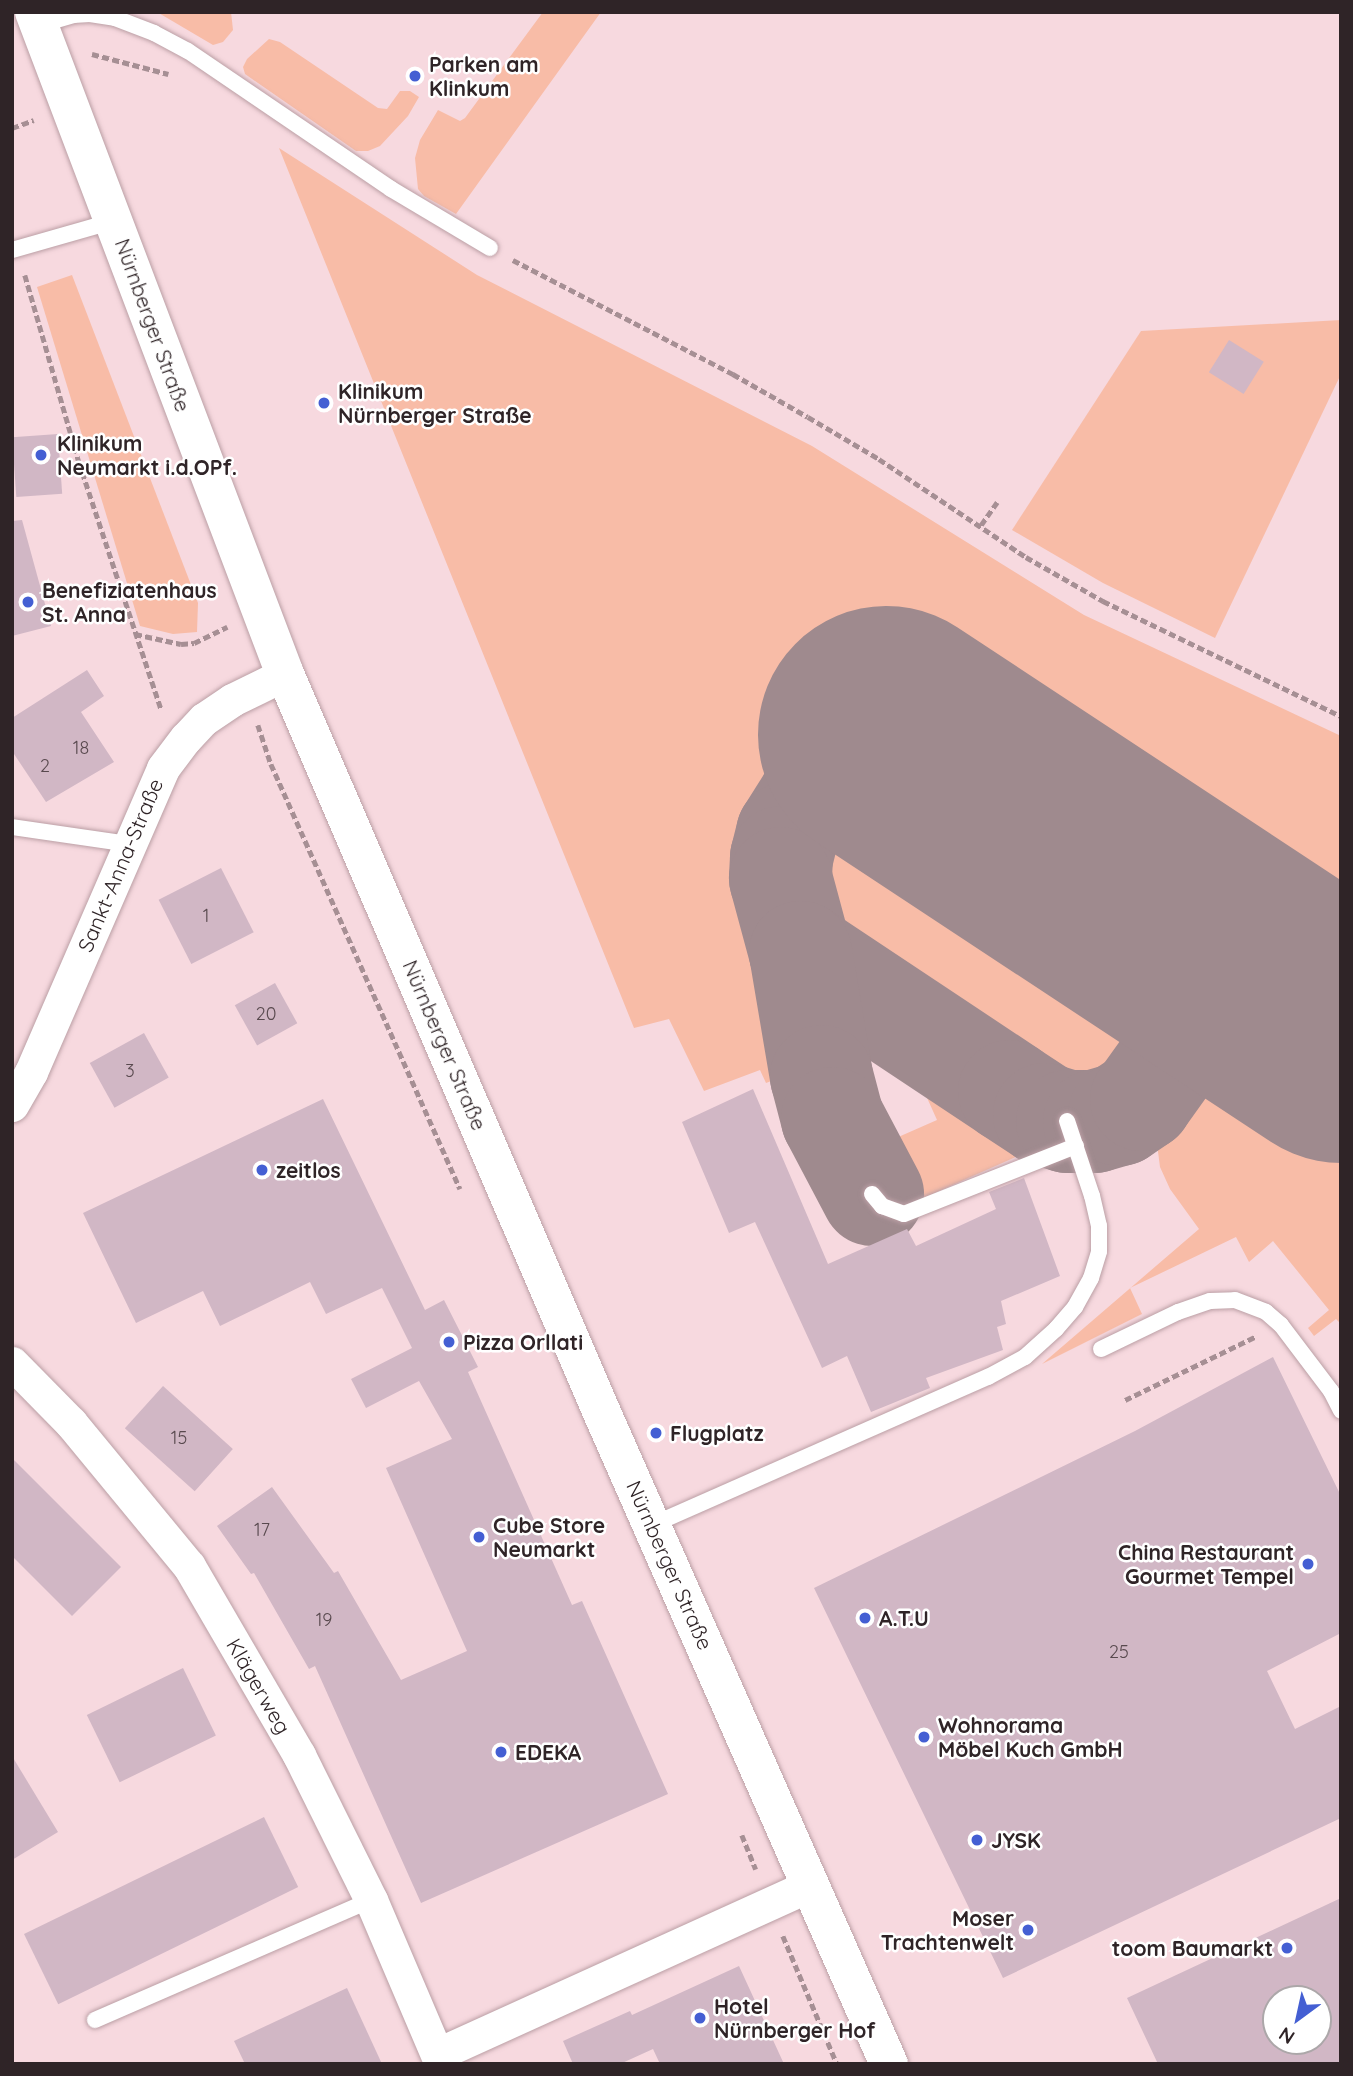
<!DOCTYPE html>
<html>
<head>
<meta charset="utf-8">
<style>
  body { margin:0 }
  #map { position:relative; width:1353px; height:2076px; overflow:hidden; background:#f7d9df; font-family:Quicksand,sans-serif }
  div>[style] { position:absolute }
  .green>* { inset:0; background:#f8bca7 }
  .taxiway>* { height:103px; margin:-51.5px; padding:0 51.5px; transform-origin:51.5px; border-radius:51.5px; background:#9f8a8e }
  .runway>* { height:257px; margin:-128.5px; padding:0 128.5px; transform-origin:128.5px; border-radius:128.5px; background:#9f8a8e }
  .building>* { inset:0; background:#d1b7c5; transform-origin:0 0 }
  .path>* { height:4.5px; margin-top:-2.25px; transform-origin:0; background:repeating-linear-gradient(90deg,#a68f94 0 7px,transparent 0 10.5px) }
  .roads { filter:drop-shadow(0 0 2px #bb9fa5) drop-shadow(0 0 2px #bb9fa5) }
  .lane>* { height:16px; margin:-8px; padding:0 8px; transform-origin:8px; border-radius:8px; background:#fff }
  .street>* { height:33px; margin:-16.5px; padding:0 16.5px; transform-origin:16.5px; border-radius:16.5px; background:#fff }
  .secondary>* { height:38px; margin:-19px; padding:0 19px; transform-origin:19px; border-radius:19px; background:#fff }
  .dots>* { width:19px; height:19px; translate:-50% -50%; box-sizing:border-box; border:4px solid #fff; border-radius:50% }
  span { translate:-50% -50%; white-space:nowrap; text-align:center; line-height:1.15; -webkit-text-stroke:5px #fff; paint-order:stroke }
  .number-label { font-size:18px; color:#58494e }
  .number-label span { -webkit-text-stroke-width:0 }
  .poi-label { font-size:21px; color:#2f2427; font-weight:700 }
  .left { translate:0 -50%; text-align:left }
  .right { translate:-100% -50%; text-align:right }
  .street-label { font-size:21px; color:#2f2427 }
  .frame { position:absolute; inset:0; border:14px solid #2f2427; pointer-events:none }
  .north { position:absolute; left:1262px; top:1985px; width:70px; height:70px; box-sizing:border-box; background:#fff; border:2px solid #aca7a9; border-radius:50%; rotate:213deg; font-size:19px; font-weight:700; line-height:28px; text-align:center; color:#2f2427 }
  .north::after { content:''; display:block; margin:auto; width:24px; height:32px; background:#445fd3; clip-path:polygon(50% 0,100% 100%,50% 72%,0 100%) }
</style>
</head>
<body>
<div id="map">
  <div class="green">
    <div style="clip-path:polygon(157px 12px,231px 12px,233px 30px,223px 42px,213px 45px)"></div>
    <div style="clip-path:polygon(543px 12px,601px 12px,456px 214px,424px 196px,418px 189px,415px 158px,420px 140px,438px 110px,460px 121px,465px 118px)"></div>
    <div style="clip-path:polygon(269px 39px,280px 42px,378px 108px,387px 109px,400px 91px,410px 91px,419px 97px,408px 116px,380px 146px,368px 151px,356px 151px,245px 74px,243px 67px,247px 59px)"></div>
    <div style="clip-path:polygon(279px 148px,477px 275px,812px 446px,1084px 615px,1341px 736px,1341px 998px,868px 682px,793px 796px,773px 829px,766px 849px,770px 886px,808px 1067px,766px 1083px,760px 1070px,704px 1091px,669px 1019px,634px 1028px)"></div>
    <div style="clip-path:polygon(72px 275px,198px 603px,197px 632px,173px 634px,140px 626px,37px 287px)"></div>
    <div style="clip-path:polygon(1341px 320px,1341px 374px,1215px 638px,1103px 583px,1012px 530px,1141px 331px)"></div>
    <div style="clip-path:polygon(867px 764px,888px 770px,923px 789px,1153px 948px,1174px 966px,1184px 982px,1188px 1001px,1182px 1018px,1158px 1054px,1138px 1075px,1124px 1085px,1091px 1097px,1053px 1094px,991px 1062px,878px 989px,820px 945px,808px 930px,799px 906px,796px 852px,800px 837px,837px 776px,852px 766px)"></div>
    <div style="clip-path:polygon(819px 985px,903px 1040px,1052px 1141px,903px 1207px,871px 1149px,937px 1120px,902px 1042px,837px 1069px)"></div>
    <div style="clip-path:polygon(1252px 1024px,1267px 1027px,1287px 1037px,1341px 1073px,1341px 1324px,1336px 1319px,1314px 1336px,1308px 1328px,1329px 1310px,1273px 1241px,1249px 1262px,1236px 1237px,1130px 1288px,1142px 1314px,1042px 1364px,1199px 1229px,1170px 1189px,1160px 1167px,1157px 1144px,1166px 1111px,1192px 1064px,1209px 1042px,1222px 1030px)"></div>
  </div>
  <div class="taxiway">
    <div style="left:886px;top:734px;width:18px;rotate:177deg"></div>
    <div style="left:868px;top:735px;width:38px;rotate:148deg"></div>
    <div style="left:836px;top:755px;width:92px;rotate:122.1deg"></div>
    <div style="left:787px;top:833px;width:25px;rotate:104deg"></div>
    <div style="left:781px;top:857px;width:21px;rotate:93deg"></div>
    <div style="left:780px;top:878px;width:77px;rotate:74.9deg"></div>
    <div style="left:800px;top:952px;width:251px;rotate:33.6deg"></div>
    <div style="left:1009px;top:1091px;width:42px;rotate:33.3deg"></div>
    <div style="left:1044px;top:1114px;width:24px;rotate:17deg"></div>
    <div style="left:1067px;top:1121px;width:27px"></div>
    <div style="left:1094px;top:1121px;width:26px;rotate:-16deg"></div>
    <div style="left:1119px;top:1114px;width:27px;rotate:-34deg"></div>
    <div style="left:1141px;top:1099px;width:165px;rotate:-54.4deg"></div>
    <div style="left:800px;top:952px;width:126px;rotate:80.4deg"></div>
    <div style="left:821px;top:1076px;width:43px;rotate:75.3deg"></div>
    <div style="left:832px;top:1118px;width:86px;rotate:62.2deg"></div>
  </div>
  <div class="runway">
    <div style="left:886px;top:734px;width:545px;rotate:33.4deg"></div>
  </div>
  <div class="building">
    <div style="left:1229px;top:340px;width:41px;height:38px;rotate:32deg"></div>
    <div style="left:58px;top:434px;width:60px;height:46px;rotate:86deg"></div>
    <div style="clip-path:polygon(22px 520px,51px 626px,12px 636px,12px 521px)"></div>
    <div style="clip-path:polygon(87px 670px,104px 696px,81px 712px,114px 762px,46px 802px,12px 751px,12px 718px)"></div>
    <div style="left:221px;top:868px;width:72px;height:70px;rotate:63deg"></div>
    <div style="left:275px;top:983px;width:46px;height:46px;rotate:61deg"></div>
    <div style="left:144px;top:1033px;width:51px;height:62px;rotate:61deg"></div>
    <div style="clip-path:polygon(753px 1089px,828px 1264px,907px 1229px,916px 1246px,996px 1209px,989px 1192px,1024px 1178px,1060px 1276px,1001px 1301px,1006px 1324px,997px 1327px,1003px 1350px,926px 1378px,930px 1388px,871px 1412px,847px 1356px,822px 1368px,755px 1222px,729px 1233px,682px 1122px)"></div>
    <div style="clip-path:polygon(323px 1099px,425px 1310px,444px 1300px,478px 1367px,468px 1372px,572px 1605px,582px 1601px,668px 1794px,421px 1903px,315px 1666px,309px 1669px,254px 1573px,251px 1574px,217px 1526px,272px 1487px,334px 1573px,338px 1571px,401px 1680px,467px 1651px,386px 1468px,452px 1439px,419px 1381px,366px 1408px,351px 1379px,412px 1348px,382px 1288px,326px 1314px,310px 1282px,220px 1326px,203px 1291px,136px 1323px,83px 1213px)"></div>
    <div style="clip-path:polygon(1273px 1357px,1341px 1496px,1341px 1633px,1267px 1671px,1295px 1729px,1341px 1706px,1341px 1818px,1003px 1978px,814px 1588px,1135px 1431px)"></div>
    <div style="left:163px;top:1386px;width:94px;height:57px;rotate:42deg"></div>
    <div style="clip-path:polygon(12px 1458px,121px 1567px,72px 1616px,12px 1556px)"></div>
    <div style="left:183px;top:1668px;width:75px;height:107px;rotate:64deg"></div>
    <div style="clip-path:polygon(12px 1756px,58px 1832px,12px 1860px)"></div>
    <div style="left:264px;top:1817px;width:78px;height:267px;rotate:64deg"></div>
    <div style="clip-path:polygon(evenodd,1341px 1898px,1341px 2064px,1158px 2064px,1127px 1998px,1341px 1898px,1276px 1999px,1318px 1999px,1318px 2041px,1276px 2041px,1276px 1999px)"></div>
    <div style="clip-path:polygon(739px 1966px,784px 2064px,660px 2064px,653px 2049px,620px 2064px,573px 2064px,563px 2041px,630px 2011px,632px 2015px)"></div>
    <div style="clip-path:polygon(347px 1988px,382px 2064px,245px 2064px,234px 2041px)"></div>
  </div>
  <div class="path">
    <div style="left:92px;top:54px;width:79px;rotate:14.7deg"></div>
    <div style="left:12px;top:128px;width:23px;rotate:-20deg"></div>
    <div style="left:513px;top:260px;width:248px;rotate:27.4deg"></div>
    <div style="left:733px;top:374px;width:86px;rotate:29.8deg"></div>
    <div style="left:808px;top:417px;width:82px;rotate:30.6deg"></div>
    <div style="left:879px;top:459px;width:177px;rotate:33.7deg"></div>
    <div style="left:1026px;top:557px;width:89px;rotate:29.7deg"></div>
    <div style="left:1103px;top:601px;width:264px;rotate:25.8deg"></div>
    <div style="left:25px;top:275px;width:195px;rotate:73.9deg"></div>
    <div style="left:79px;top:462px;width:262px;rotate:71.6deg"></div>
    <div style="left:981px;top:525px;width:28px;rotate:-55deg"></div>
    <div style="left:135px;top:634px;width:47px;rotate:12.3deg"></div>
    <div style="left:181px;top:644px;width:13px;rotate:-4deg"></div>
    <div style="left:194px;top:643px;width:37px;rotate:-26deg"></div>
    <div style="left:258px;top:725px;width:41px;rotate:71.6deg"></div>
    <div style="left:271px;top:764px;width:465px;rotate:66deg"></div>
    <div style="left:1125px;top:1400px;width:144px;rotate:-25.9deg"></div>
    <div style="left:742px;top:1835px;width:37px;rotate:68deg"></div>
    <div style="left:783px;top:1936px;width:139px;rotate:67.1deg"></div>
  </div>
  <div class="roads">
    <div class="lane">
      <div style="left:39px;top:25px;width:35px;rotate:-16deg"></div>
      <div style="left:73px;top:15px;width:17px;rotate:-3deg"></div>
      <div style="left:90px;top:14px;width:25px;rotate:9deg"></div>
      <div style="left:115px;top:18px;width:42px;rotate:21deg"></div>
      <div style="left:154px;top:33px;width:38px;rotate:28deg"></div>
      <div style="left:188px;top:51px;width:245px;rotate:34.2deg"></div>
      <div style="left:391px;top:189px;width:115px;rotate:30.8deg"></div>
      <div style="left:12px;top:250px;width:106px;rotate:-15.9deg"></div>
      <div style="left:12px;top:827px;width:118px;rotate:8.3deg"></div>
      <div style="left:872px;top:1194px;width:16px;rotate:50deg"></div>
      <div style="left:882px;top:1206px;width:23px;rotate:20deg"></div>
      <div style="left:904px;top:1214px;width:185px;rotate:-21.6deg"></div>
      <div style="left:1101px;top:1349px;width:85px;rotate:-25.7deg"></div>
      <div style="left:1178px;top:1312px;width:34px;rotate:-19deg"></div>
      <div style="left:1210px;top:1301px;width:25px;rotate:-2deg"></div>
      <div style="left:1235px;top:1300px;width:33px;rotate:21deg"></div>
      <div style="left:1266px;top:1312px;width:20px;rotate:41deg"></div>
      <div style="left:1281px;top:1325px;width:83px;rotate:52.9deg"></div>
      <div style="left:1331px;top:1391px;width:22px;rotate:63deg"></div>
      <div style="left:652px;top:1525px;width:367px;rotate:-23.8deg"></div>
      <div style="left:988px;top:1377px;width:42px;rotate:-28.4deg"></div>
      <div style="left:1025px;top:1357px;width:42px;rotate:-42.1deg"></div>
      <div style="left:1056px;top:1329px;width:29px;rotate:-49deg"></div>
      <div style="left:1075px;top:1307px;width:33px;rotate:-61deg"></div>
      <div style="left:1091px;top:1278px;width:28px;rotate:-73deg"></div>
      <div style="left:1099px;top:1251px;width:25px;rotate:-90deg"></div>
      <div style="left:1099px;top:1226px;width:31px;rotate:-103deg"></div>
      <div style="left:1092px;top:1196px;width:79px;rotate:-108.4deg"></div>
      <div style="left:95px;top:2020px;width:301px;rotate:-23.5deg"></div>
    </div>
    <div class="street">
      <div style="left:12px;top:1105px;width:38px;rotate:-60deg"></div>
      <div style="left:31px;top:1072px;width:331px;rotate:-66.5deg"></div>
      <div style="left:163px;top:768px;width:38px;rotate:-53deg"></div>
      <div style="left:186px;top:738px;width:26px;rotate:-47deg"></div>
      <div style="left:204px;top:719px;width:34px;rotate:-34deg"></div>
      <div style="left:232px;top:700px;width:59px;rotate:-26.1deg"></div>
      <div style="left:12px;top:1363px;width:84px;rotate:45.5deg"></div>
      <div style="left:71px;top:1423px;width:185px;rotate:50.5deg"></div>
      <div style="left:189px;top:1566px;width:219px;rotate:59.8deg"></div>
      <div style="left:299px;top:1755px;width:162px;rotate:63.6deg"></div>
      <div style="left:371px;top:1900px;width:178px;rotate:66.9deg"></div>
      <div style="left:438px;top:2054px;width:409px;rotate:-24.4deg"></div>
    </div>
    <div class="secondary">
      <div style="left:34px;top:12px;width:708px;rotate:69.24deg"></div>
      <div style="left:285px;top:674px;width:797px;rotate:66.78deg"></div>
      <div style="left:599px;top:1406px;width:719px;rotate:66.22deg"></div>
    </div>
  </div>
  <div class="dots">
    <div style="left:415px;top:76px;background:#445fd3"></div>
    <div style="left:324px;top:403px;background:#445fd3"></div>
    <div style="left:41px;top:455px;background:#445fd3"></div>
    <div style="left:28px;top:602px;background:#445fd3"></div>
    <div style="left:262px;top:1170px;background:#445fd3"></div>
    <div style="left:449px;top:1342px;background:#445fd3"></div>
    <div style="left:656px;top:1433px;background:#445fd3"></div>
    <div style="left:479px;top:1537px;background:#445fd3"></div>
    <div style="left:1308px;top:1564px;background:#445fd3"></div>
    <div style="left:865px;top:1618px;background:#445fd3"></div>
    <div style="left:924px;top:1737px;background:#445fd3"></div>
    <div style="left:501px;top:1752px;background:#445fd3"></div>
    <div style="left:977px;top:1840px;background:#445fd3"></div>
    <div style="left:1028px;top:1930px;background:#445fd3"></div>
    <div style="left:1287px;top:1948px;background:#445fd3"></div>
    <div style="left:700px;top:2018px;background:#445fd3"></div>
  </div>
  <div class="number-label">
    <span style="left:81px;top:748px">18</span>
    <span style="left:45px;top:766px">2</span>
    <span style="left:206px;top:916px">1</span>
    <span style="left:266px;top:1014px">20</span>
    <span style="left:130px;top:1071px">3</span>
    <span style="left:179px;top:1438px">15</span>
    <span style="left:262px;top:1530px">17</span>
    <span style="left:324px;top:1620px">19</span>
    <span style="left:1119px;top:1652px">25</span>
  </div>
  <div class="poi-label">
    <span class="left" style="left:429px;top:76px">Parken am<br>Klinkum</span>
    <span class="left" style="left:338px;top:403px">Klinikum<br>Nürnberger Straße</span>
    <span class="left" style="left:57px;top:455px">Klinikum<br>Neumarkt i.d.OPf.</span>
    <span class="left" style="left:42px;top:602px">Benefiziatenhaus<br>St. Anna</span>
    <span class="left" style="left:276px;top:1170px">zeitlos</span>
    <span class="left" style="left:463px;top:1342px">Pizza Orllati</span>
    <span class="left" style="left:670px;top:1433px">Flugplatz</span>
    <span class="left" style="left:493px;top:1537px">Cube Store<br>Neumarkt</span>
    <span class="right" style="left:1294px;top:1564px">China Restaurant<br>Gourmet Tempel</span>
    <span class="left" style="left:879px;top:1618px">A.T.U</span>
    <span class="left" style="left:938px;top:1737px">Wohnorama<br>Möbel Kuch GmbH</span>
    <span class="left" style="left:515px;top:1752px">EDEKA</span>
    <span class="left" style="left:991px;top:1840px">JYSK</span>
    <span class="right" style="left:1014px;top:1930px">Moser<br>Trachtenwelt</span>
    <span class="right" style="left:1273px;top:1948px">toom Baumarkt</span>
    <span class="left" style="left:714px;top:2018px">Hotel<br>Nürnberger Hof</span>
  </div>
  <div class="street-label">
    <span style="left:153px;top:325px;rotate:70deg">Nürnberger Straße</span>
    <span style="left:120px;top:865px;rotate:-67deg">Sankt-Anna-Straße</span>
    <span style="left:445px;top:1045px;rotate:67deg">Nürnberger Straße</span>
    <span style="left:670px;top:1565px;rotate:66deg">Nürnberger Straße</span>
    <span style="left:259px;top:1686px;rotate:60deg">Klägerweg</span>
  </div>
  <div class="frame"></div>
  <div class="north">N</div>
</div>
</body>
</html>
